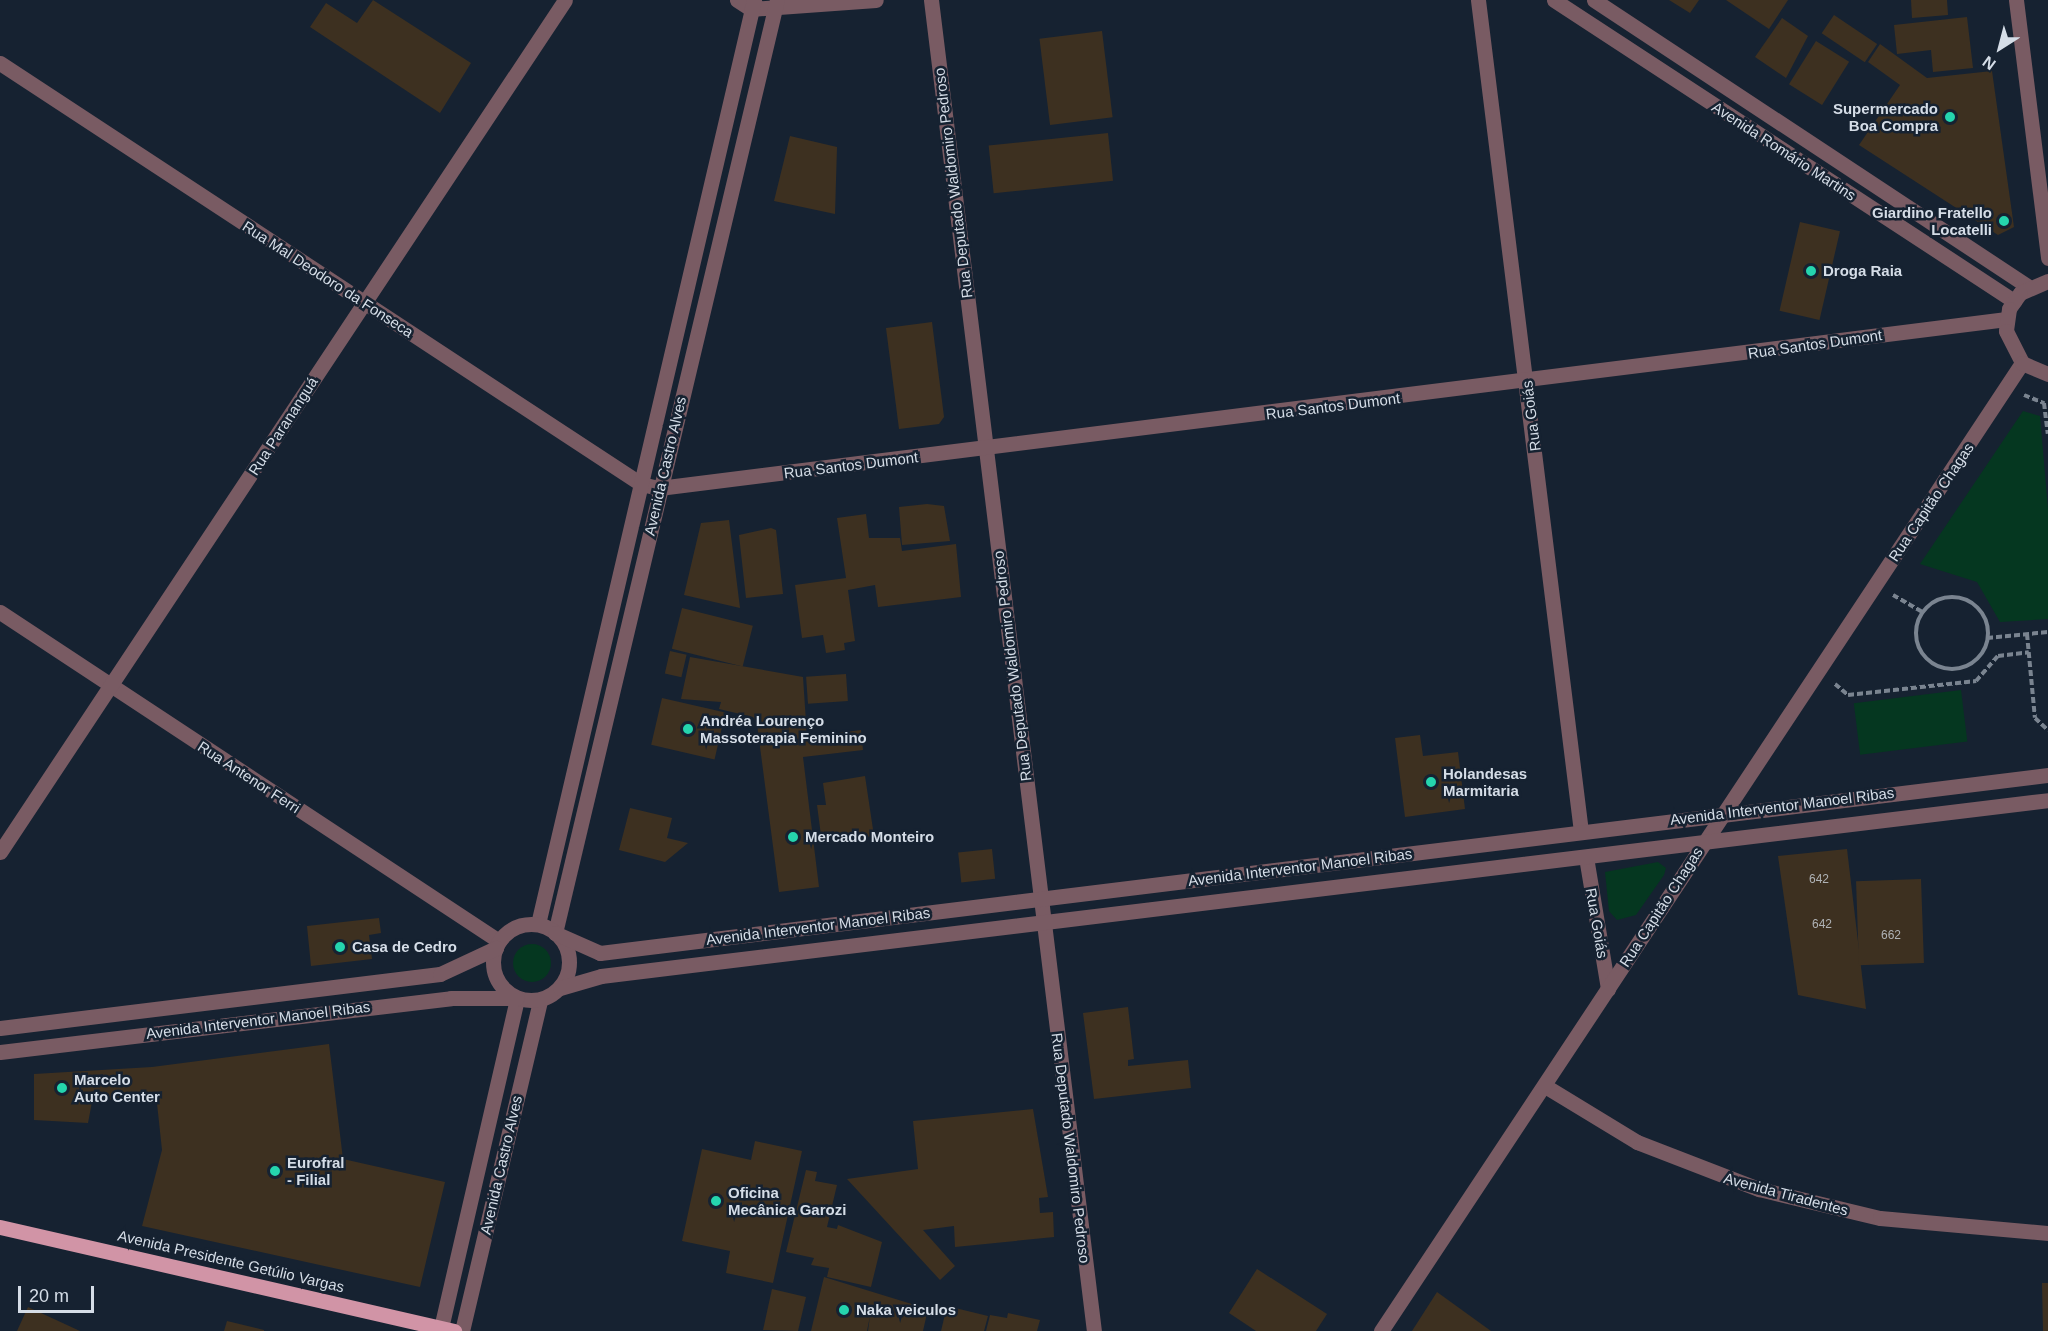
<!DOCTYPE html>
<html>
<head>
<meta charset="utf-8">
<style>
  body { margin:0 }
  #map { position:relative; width:2048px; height:1331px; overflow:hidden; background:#162231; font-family:Helvetica,sans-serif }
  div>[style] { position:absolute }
  .green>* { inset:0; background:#053720; transform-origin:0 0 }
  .round { border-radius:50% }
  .building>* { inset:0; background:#3d3020; transform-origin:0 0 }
  .path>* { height:4px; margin-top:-2px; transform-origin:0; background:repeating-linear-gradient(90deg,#7a8490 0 6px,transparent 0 9px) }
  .path>.ring { margin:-2px; padding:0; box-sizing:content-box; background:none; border:4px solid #7a8490; border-radius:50% }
  .minor>* { height:15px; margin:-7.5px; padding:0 7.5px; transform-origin:7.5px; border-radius:7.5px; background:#795b63 }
  .tertiary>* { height:15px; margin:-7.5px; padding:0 7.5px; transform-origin:7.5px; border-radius:7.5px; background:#795b63 }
  .tertiary>.ring { margin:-7.5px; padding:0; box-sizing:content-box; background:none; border:15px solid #795b63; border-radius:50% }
  .primary>* { height:15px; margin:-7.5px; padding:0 7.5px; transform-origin:7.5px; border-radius:7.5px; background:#d194a6 }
  .dots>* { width:16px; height:16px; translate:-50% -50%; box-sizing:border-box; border:3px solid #162231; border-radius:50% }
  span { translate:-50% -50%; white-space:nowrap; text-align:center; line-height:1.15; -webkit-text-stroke:5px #162231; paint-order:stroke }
  .number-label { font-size:12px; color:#afb2b5 }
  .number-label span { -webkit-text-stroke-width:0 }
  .poi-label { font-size:15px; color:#d5dde7; font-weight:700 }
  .right { translate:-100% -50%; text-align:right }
  .left { translate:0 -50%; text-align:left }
  .street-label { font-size:15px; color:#d5dde7 }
  .north { position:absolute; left:1970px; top:18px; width:60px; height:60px; -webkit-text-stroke:4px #162231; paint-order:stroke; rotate:216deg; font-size:16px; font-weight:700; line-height:24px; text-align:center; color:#d5dde7 }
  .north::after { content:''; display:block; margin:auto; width:21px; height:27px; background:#d5dde7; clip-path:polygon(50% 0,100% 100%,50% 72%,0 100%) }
  .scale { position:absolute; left:18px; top:1286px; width:76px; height:27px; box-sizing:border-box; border:3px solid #d5dde7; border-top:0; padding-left:8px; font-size:18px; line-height:21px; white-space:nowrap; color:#d5dde7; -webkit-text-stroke:4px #162231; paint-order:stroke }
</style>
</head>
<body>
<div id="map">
  <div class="green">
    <div style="clip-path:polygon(2023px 411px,2040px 416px,2048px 509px,2048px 619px,2000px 622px,1977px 582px,1920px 564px)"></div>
    <div style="left:1961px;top:690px;width:52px;height:108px;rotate:83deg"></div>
    <div style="clip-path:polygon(1658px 862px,1666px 868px,1664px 875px,1636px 915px,1617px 920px,1609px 911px,1605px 872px)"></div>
    <div class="round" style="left:513px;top:944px;width:38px;height:38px"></div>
  </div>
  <div class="building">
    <div style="clip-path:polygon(373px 0,471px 63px,440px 113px,310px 27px,326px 3px,357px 23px)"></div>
    <div style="clip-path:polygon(1669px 0,1699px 0,1690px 13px)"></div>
    <div style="clip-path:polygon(1726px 0,1788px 0,1769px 29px)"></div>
    <div style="clip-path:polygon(1911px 0,1947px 0,1948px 15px,1912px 18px)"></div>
    <div style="left:1834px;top:15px;width:52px;height:22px;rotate:34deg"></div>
    <div style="clip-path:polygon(1967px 17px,1973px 68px,1933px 72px,1931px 50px,1897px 54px,1894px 25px)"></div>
    <div style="clip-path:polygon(1782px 18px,1808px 36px,1786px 78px,1755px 57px)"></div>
    <div style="left:1102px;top:31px;width:87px;height:63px;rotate:83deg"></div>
    <div style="left:1816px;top:41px;width:39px;height:51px;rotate:32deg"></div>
    <div style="clip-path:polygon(1880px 44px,1927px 78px,1992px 71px,2014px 227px,1998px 235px,1859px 145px,1900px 85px,1868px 62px)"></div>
    <div style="left:1108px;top:133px;width:48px;height:120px;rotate:84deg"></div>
    <div style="clip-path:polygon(790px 136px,837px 147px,835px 214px,774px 201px)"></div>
    <div style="left:1800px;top:222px;width:41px;height:91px;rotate:13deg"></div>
    <div style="clip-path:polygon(932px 322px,944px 417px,939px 424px,899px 429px,886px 328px)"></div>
    <div style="clip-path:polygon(927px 504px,944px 506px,950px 541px,902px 545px,899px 507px)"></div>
    <div style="clip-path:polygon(866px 514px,869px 538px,900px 538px,902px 551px,956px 544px,961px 597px,878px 607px,875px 585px,848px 590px,855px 641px,844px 643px,845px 650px,826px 653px,823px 635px,802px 638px,795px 585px,846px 578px,837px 518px)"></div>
    <div style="clip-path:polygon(729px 520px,740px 608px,684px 595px,701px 523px)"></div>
    <div style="clip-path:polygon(771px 528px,776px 530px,783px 594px,746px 598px,739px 535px)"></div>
    <div style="left:682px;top:608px;width:73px;height:42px;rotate:14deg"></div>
    <div style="left:670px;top:651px;width:17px;height:23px;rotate:13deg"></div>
    <div style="clip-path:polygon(690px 657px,803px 677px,807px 737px,861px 730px,863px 750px,803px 757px,819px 887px,779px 892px,757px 724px,753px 717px,719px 709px,721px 702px,681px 699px)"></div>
    <div style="left:846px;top:674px;width:27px;height:40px;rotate:86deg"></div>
    <div style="left:662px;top:698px;width:65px;height:48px;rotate:13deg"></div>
    <div style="clip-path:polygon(1420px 735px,1423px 756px,1458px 752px,1465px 809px,1405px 817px,1395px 738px)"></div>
    <div style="clip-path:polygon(865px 776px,874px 836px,822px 843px,817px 805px,826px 805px,823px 783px)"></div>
    <div style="clip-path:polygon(630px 808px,672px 818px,667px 838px,688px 843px,665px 862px,619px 850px)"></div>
    <div style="left:992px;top:849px;width:30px;height:34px;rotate:84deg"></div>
    <div style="clip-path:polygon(1847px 849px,1866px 1009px,1798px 995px,1778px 856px)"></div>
    <div style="left:1921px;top:879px;width:84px;height:65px;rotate:88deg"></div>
    <div style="clip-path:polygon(379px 918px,381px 933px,369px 935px,372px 959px,311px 966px,307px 926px)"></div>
    <div style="clip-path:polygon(1128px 1007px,1134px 1059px,1128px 1060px,1128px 1066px,1188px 1060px,1191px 1088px,1094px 1099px,1083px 1013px)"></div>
    <div style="clip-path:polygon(329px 1044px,343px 1159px,445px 1182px,420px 1287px,142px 1226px,162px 1150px,156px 1094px,92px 1102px,88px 1123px,34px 1120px,34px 1074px,152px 1067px)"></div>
    <div style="clip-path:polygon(1033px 1109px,1048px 1197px,1039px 1198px,1040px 1213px,1053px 1212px,1054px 1237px,955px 1247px,954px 1226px,923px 1230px,955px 1266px,940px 1280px,847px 1179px,918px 1169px,913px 1121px)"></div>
    <div style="clip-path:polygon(755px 1141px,802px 1151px,773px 1283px,726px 1273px,730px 1251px,682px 1241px,702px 1149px,751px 1160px)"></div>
    <div style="clip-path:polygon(806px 1170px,817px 1172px,815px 1181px,837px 1185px,827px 1227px,837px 1229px,834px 1239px,838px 1225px,882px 1242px,871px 1287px,827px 1277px,829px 1268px,811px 1265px,814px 1258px,786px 1252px)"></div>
    <div style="clip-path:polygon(1257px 1269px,1327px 1314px,1316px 1331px,1256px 1331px,1229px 1313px)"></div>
    <div style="clip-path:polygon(824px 1277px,928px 1309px,923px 1331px,868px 1331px,870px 1316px,867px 1331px,811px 1331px)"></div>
    <div style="clip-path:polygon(2042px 1283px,2048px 1283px,2048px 1331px,2043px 1331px)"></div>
    <div style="clip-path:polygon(772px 1289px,806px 1297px,798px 1331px,763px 1330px)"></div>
    <div style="clip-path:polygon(1437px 1292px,1491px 1331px,1412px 1331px)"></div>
    <div style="clip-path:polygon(947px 1306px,988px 1316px,984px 1331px,941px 1331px)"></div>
    <div style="clip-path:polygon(28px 1307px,80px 1331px,17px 1331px)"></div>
    <div style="clip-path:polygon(1008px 1313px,1040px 1320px,1037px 1331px,986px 1331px,990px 1315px,1007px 1318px)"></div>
    <div style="clip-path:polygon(227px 1321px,264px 1330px,264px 1331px,224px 1331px)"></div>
  </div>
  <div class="path">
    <div style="left:2024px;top:395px;width:22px;rotate:22deg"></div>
    <div style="left:2044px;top:403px;width:31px;rotate:83deg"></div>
    <div style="left:1893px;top:595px;width:34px;rotate:30deg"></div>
    <div class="ring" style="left:1916px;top:597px;width:68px;height:68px"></div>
    <div style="left:2027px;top:634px;width:84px;rotate:84.6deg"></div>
    <div style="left:2035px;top:718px;width:18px;rotate:43deg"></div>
    <div style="left:1987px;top:638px;width:61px;rotate:-5.6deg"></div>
    <div style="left:1835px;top:684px;width:17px;rotate:40deg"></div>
    <div style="left:1848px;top:695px;width:129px;rotate:-6.2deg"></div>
    <div style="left:1976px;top:681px;width:33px;rotate:-49deg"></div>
    <div style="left:1998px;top:656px;width:31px;rotate:-7deg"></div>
  </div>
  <div class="minor">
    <div style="left:737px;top:0;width:17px;rotate:33deg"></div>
    <div style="left:751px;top:9px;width:125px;rotate:-4.1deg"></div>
    <div style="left:931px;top:0;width:1341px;rotate:83.02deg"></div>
    <div style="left:1478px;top:0;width:838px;rotate:82.94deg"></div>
    <div style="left:2016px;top:0;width:260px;rotate:82.9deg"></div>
    <div style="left:0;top:63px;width:767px;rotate:33.3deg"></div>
    <div style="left:641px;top:484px;width:18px;rotate:13deg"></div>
    <div style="left:659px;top:488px;width:1358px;rotate:-7.15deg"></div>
    <div style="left:0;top:612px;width:598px;rotate:33.4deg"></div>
    <div style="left:0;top:852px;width:1022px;rotate:-56.45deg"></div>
    <div style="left:1586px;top:857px;width:134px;rotate:80.5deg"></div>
    <div style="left:538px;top:924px;width:949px;rotate:-76.84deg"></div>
    <div style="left:555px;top:933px;width:959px;rotate:-76.62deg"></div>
    <div style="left:1545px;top:1086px;width:108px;rotate:31.3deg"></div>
    <div style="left:1637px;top:1142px;width:131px;rotate:21.1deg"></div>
    <div style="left:1759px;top:1189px;width:124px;rotate:13.5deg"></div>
    <div style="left:1880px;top:1218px;width:169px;rotate:5.1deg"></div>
    <div style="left:441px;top:1328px;width:339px;rotate:-77deg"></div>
    <div style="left:462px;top:1331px;width:340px;rotate:-76.7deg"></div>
    <div style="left:1381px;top:1331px;width:1161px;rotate:-56.49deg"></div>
  </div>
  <div class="tertiary">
    <div style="left:1554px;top:0;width:550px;rotate:33.2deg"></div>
    <div style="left:1594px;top:0;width:521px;rotate:33.42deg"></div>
    <div style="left:2048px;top:281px;width:30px;rotate:157deg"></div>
    <div style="left:2020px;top:293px;width:19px;rotate:125deg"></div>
    <div style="left:2009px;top:309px;width:22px;rotate:98deg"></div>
    <div style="left:2006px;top:331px;width:36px;rotate:63deg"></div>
    <div style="left:2022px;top:363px;width:28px;rotate:23deg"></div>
    <div class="ring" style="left:493px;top:924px;width:61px;height:61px"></div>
    <div style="left:555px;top:933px;width:49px;rotate:24deg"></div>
    <div style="left:600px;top:953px;width:1459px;rotate:-7.01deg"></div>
    <div style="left:560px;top:988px;width:43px;rotate:-16.3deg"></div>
    <div style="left:601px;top:976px;width:1458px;rotate:-6.93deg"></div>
    <div style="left:0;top:1028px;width:443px;rotate:-7deg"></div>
    <div style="left:440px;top:974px;width:62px;rotate:-24.9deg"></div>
    <div style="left:0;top:1052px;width:454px;rotate:-6.8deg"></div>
    <div style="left:451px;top:998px;width:66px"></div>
  </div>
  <div class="primary">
    <div style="left:0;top:1227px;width:466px;rotate:12.9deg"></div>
  </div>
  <div class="dots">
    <div style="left:1950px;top:117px;background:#25d5ae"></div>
    <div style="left:2004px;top:221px;background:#25d5ae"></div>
    <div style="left:1811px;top:271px;background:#25d5ae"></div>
    <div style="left:688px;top:729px;background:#25d5ae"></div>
    <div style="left:1431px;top:782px;background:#25d5ae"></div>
    <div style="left:793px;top:837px;background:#25d5ae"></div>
    <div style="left:340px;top:947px;background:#25d5ae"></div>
    <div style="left:62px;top:1088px;background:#25d5ae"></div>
    <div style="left:275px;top:1171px;background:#25d5ae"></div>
    <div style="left:716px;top:1201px;background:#25d5ae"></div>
    <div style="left:844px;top:1310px;background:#25d5ae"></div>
  </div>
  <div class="number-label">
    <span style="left:1819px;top:880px">642</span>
    <span style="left:1822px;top:925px">642</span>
    <span style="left:1891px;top:936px">662</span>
  </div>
  <div class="poi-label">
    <span class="right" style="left:1938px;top:117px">Supermercado<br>Boa Compra</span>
    <span class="right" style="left:1992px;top:221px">Giardino Fratello<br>Locatelli</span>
    <span class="left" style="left:1823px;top:271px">Droga Raia</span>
    <span class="left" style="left:700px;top:729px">Andréa Lourenço<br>Massoterapia Feminino</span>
    <span class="left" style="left:1443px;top:782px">Holandesas<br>Marmitaria</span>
    <span class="left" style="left:805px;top:837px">Mercado Monteiro</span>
    <span class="left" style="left:352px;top:947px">Casa de Cedro</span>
    <span class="left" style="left:74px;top:1088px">Marcelo<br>Auto Center</span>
    <span class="left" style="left:287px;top:1171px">Eurofral<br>- Filial</span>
    <span class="left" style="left:728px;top:1201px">Oficina<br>Mecânica Garozi</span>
    <span class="left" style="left:856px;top:1310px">Naka veiculos</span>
  </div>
  <div class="street-label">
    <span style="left:1784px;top:151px;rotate:33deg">Avenida Romário Martins</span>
    <span style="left:953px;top:183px;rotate:-97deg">Rua Deputado Waldomiro Pedroso</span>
    <span style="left:328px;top:279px;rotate:33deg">Rua Mal Deodoro da Fonseca</span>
    <span style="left:1815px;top:344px;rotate:-8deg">Rua Santos Dumont</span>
    <span style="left:1333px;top:406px;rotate:-7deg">Rua Santos Dumont</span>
    <span style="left:1531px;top:416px;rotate:-97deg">Rua Goiás</span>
    <span style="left:283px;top:426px;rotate:-57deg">Rua Parananguá</span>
    <span style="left:851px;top:465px;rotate:-7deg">Rua Santos Dumont</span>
    <span style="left:665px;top:466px;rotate:-77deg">Avenida Castro Alves</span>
    <span style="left:1931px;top:502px;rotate:-56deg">Rua Capitão Chagas</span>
    <span style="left:1012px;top:666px;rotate:-97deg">Rua Deputado Waldomiro Pedroso</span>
    <span style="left:249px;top:777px;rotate:33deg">Rua Antenor Ferri</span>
    <span style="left:1782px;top:806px;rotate:-7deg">Avenida Interventor Manoel Ribas</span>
    <span style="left:1300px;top:867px;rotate:-7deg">Avenida Interventor Manoel Ribas</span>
    <span style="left:1661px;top:907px;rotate:-57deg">Rua Capitão Chagas</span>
    <span style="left:1597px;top:923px;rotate:80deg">Rua Goiás</span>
    <span style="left:818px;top:926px;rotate:-7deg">Avenida Interventor Manoel Ribas</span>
    <span style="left:258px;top:1020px;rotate:-7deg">Avenida Interventor Manoel Ribas</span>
    <span style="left:1071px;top:1148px;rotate:83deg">Rua Deputado Waldomiro Pedroso</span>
    <span style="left:501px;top:1165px;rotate:-77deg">Avenida Castro Alves</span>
    <span style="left:1786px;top:1194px;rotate:15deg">Avenida Tiradentes</span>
    <span style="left:231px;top:1261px;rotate:13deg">Avenida Presidente Getúlio Vargas</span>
  </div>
  <div class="north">N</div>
  <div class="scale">20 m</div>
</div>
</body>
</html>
